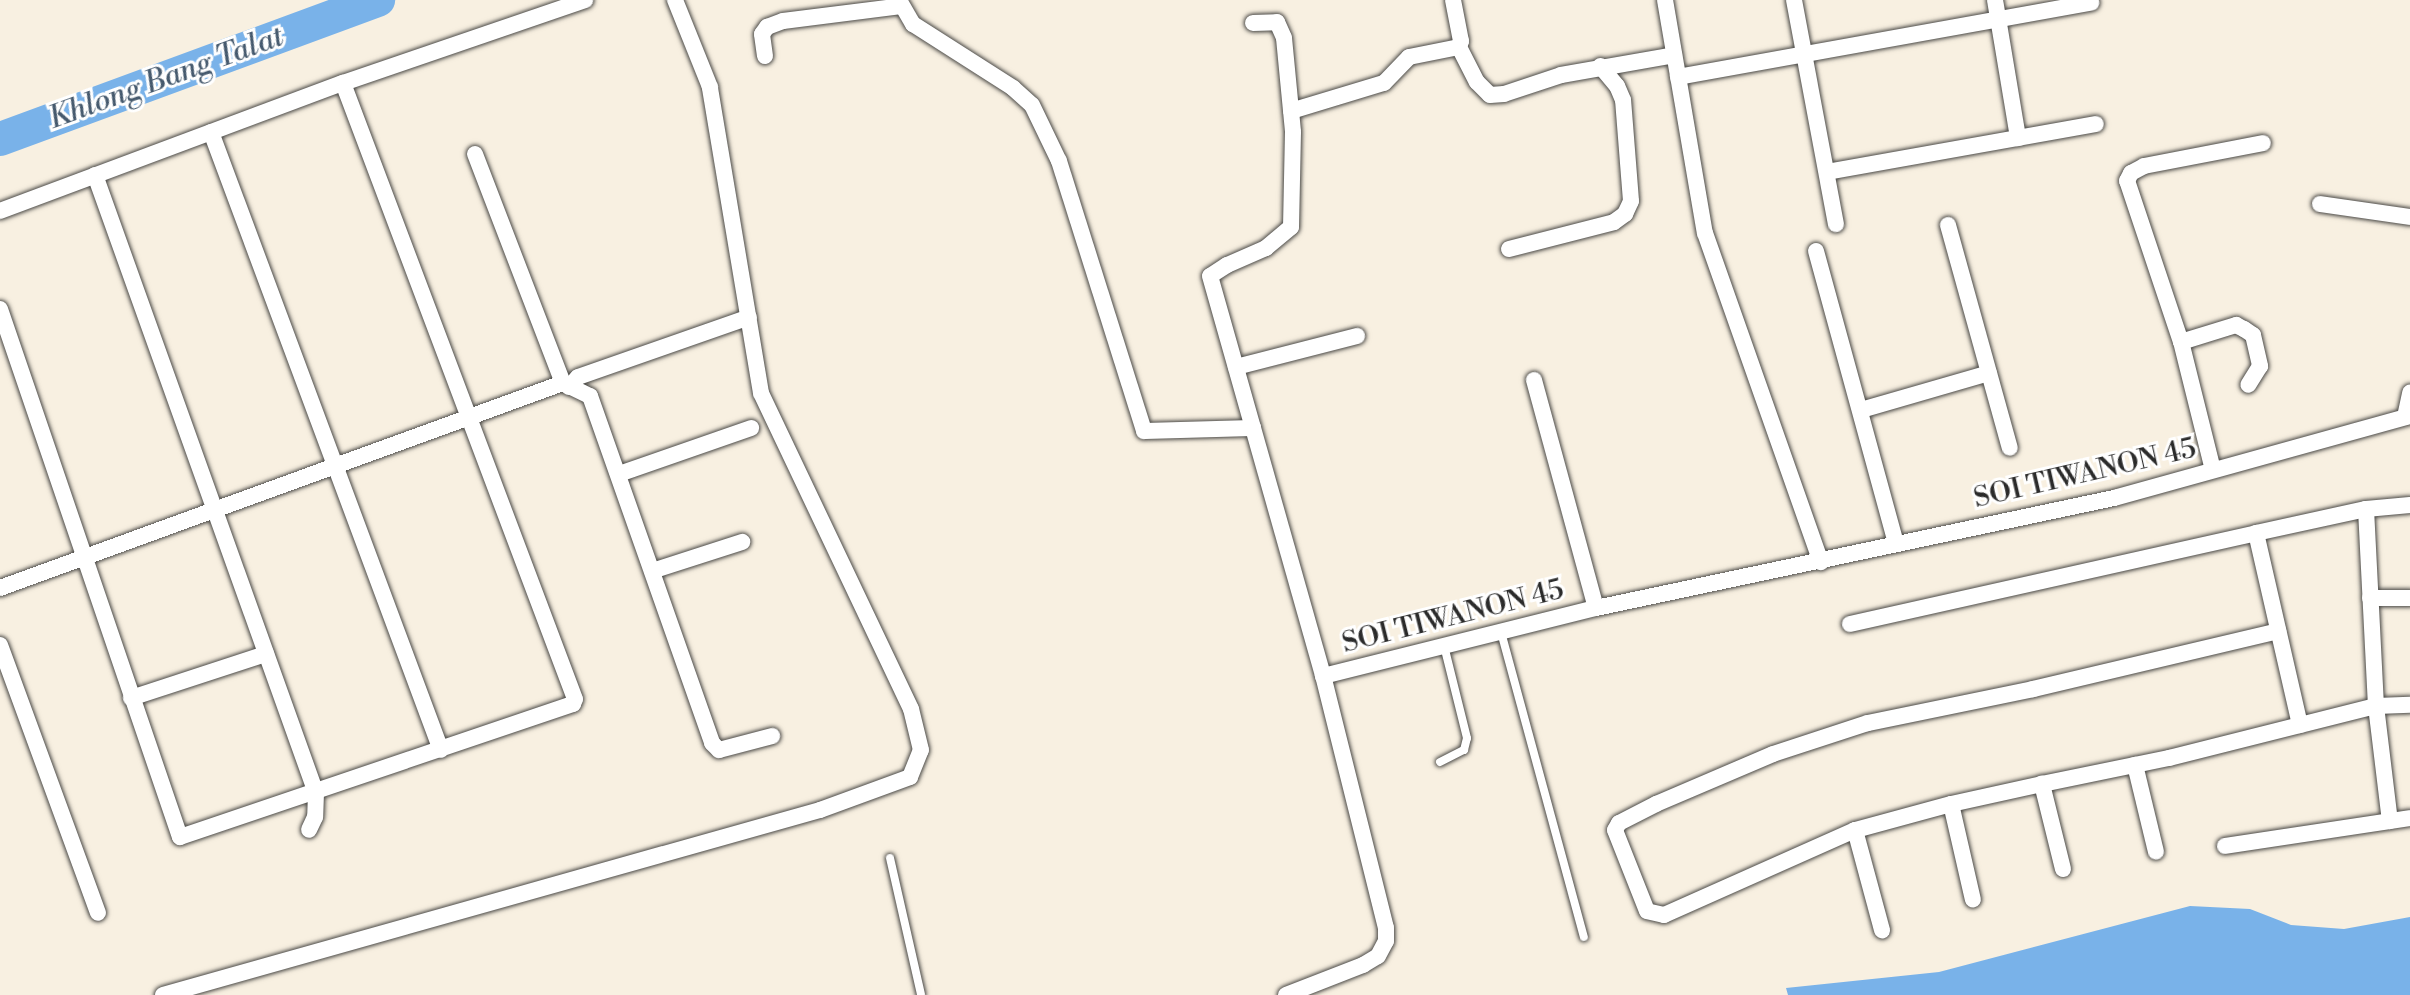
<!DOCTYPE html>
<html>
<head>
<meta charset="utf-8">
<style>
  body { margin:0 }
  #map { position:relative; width:2410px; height:995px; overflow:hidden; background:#f8f0e1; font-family:"Libre Bodoni",serif }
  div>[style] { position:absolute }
  .water>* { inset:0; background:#79b2e9 }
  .river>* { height:34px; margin:-17px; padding:0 17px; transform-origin:17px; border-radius:17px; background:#79b2e9 }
  .roads { filter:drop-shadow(0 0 2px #4a4946) drop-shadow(0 0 2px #4a4946) }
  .service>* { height:8px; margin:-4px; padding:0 4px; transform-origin:4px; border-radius:4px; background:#fff }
  .minor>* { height:16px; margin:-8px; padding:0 8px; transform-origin:8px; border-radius:8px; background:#fff }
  span { translate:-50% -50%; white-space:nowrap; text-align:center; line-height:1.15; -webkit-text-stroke:6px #fff; paint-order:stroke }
  .street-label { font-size:28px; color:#2b2b2b }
  .water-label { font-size:30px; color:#465a6e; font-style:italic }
</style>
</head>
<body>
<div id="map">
  <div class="water">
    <div style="clip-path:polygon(2190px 906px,2250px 909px,2291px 925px,2344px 929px,2410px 917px,2410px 995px,1788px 995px,1786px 988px,1939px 972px)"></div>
  </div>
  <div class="river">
    <div style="left:0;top:139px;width:403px;rotate:-20.2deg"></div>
  </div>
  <div class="roads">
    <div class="service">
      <div style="left:1501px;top:632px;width:316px;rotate:74.8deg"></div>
      <div style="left:1440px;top:762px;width:27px;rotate:-27deg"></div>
      <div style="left:1464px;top:750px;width:12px;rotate:-76deg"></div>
      <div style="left:1467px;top:738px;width:95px;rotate:-104deg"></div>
      <div style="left:890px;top:858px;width:140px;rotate:77.2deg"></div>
    </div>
    <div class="minor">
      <div style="left:899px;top:0;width:28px;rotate:60deg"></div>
      <div style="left:913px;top:24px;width:119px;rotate:32.6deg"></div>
      <div style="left:1013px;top:88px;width:25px;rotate:42deg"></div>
      <div style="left:1032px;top:105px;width:62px;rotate:64.3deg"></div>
      <div style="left:1059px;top:161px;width:283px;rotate:72.5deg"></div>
      <div style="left:1144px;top:431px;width:109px;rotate:-1.6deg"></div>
      <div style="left:1253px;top:428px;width:258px;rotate:74.2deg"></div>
      <div style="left:1323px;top:676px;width:281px;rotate:-14deg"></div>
      <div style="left:1596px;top:608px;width:530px;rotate:-11.99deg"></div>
      <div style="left:2114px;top:498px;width:307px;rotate:-15.5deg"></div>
      <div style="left:1453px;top:0;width:42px;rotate:79deg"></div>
      <div style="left:1461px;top:41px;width:6px;rotate:108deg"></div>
      <div style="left:1459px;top:47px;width:39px;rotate:63deg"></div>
      <div style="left:1477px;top:82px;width:18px;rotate:45deg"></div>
      <div style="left:1490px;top:95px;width:14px;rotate:-4deg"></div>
      <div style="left:1504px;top:94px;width:60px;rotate:-18.4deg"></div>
      <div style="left:1561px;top:75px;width:115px;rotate:-10deg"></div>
      <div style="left:1665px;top:0;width:236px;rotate:80.3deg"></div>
      <div style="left:1705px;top:233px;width:349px;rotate:70.6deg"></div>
      <div style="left:1794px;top:0;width:228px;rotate:79.4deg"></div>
      <div style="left:1995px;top:0;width:140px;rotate:80.5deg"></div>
      <div style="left:1253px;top:23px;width:24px;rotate:-2deg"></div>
      <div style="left:1277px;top:22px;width:17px;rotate:66deg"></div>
      <div style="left:1284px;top:38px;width:94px;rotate:84.5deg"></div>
      <div style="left:1293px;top:132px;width:95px;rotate:91.2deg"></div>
      <div style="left:1291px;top:227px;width:33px;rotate:140deg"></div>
      <div style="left:1266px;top:248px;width:43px;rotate:156.4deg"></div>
      <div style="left:1227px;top:265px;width:20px;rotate:147deg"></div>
      <div style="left:1210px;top:276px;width:158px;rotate:74.2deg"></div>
      <div style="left:765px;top:56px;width:22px;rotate:-98deg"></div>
      <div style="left:762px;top:34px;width:9px;rotate:-54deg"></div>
      <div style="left:767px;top:27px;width:17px;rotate:-21deg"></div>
      <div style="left:783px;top:21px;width:119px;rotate:-7.2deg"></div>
      <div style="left:1678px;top:77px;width:420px;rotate:-10.2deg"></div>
      <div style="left:1291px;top:111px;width:97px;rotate:-16.8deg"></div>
      <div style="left:1384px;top:83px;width:36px;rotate:-46deg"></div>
      <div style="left:1409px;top:57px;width:51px;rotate:-11.3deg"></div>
      <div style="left:211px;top:132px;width:659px;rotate:69.59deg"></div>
      <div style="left:475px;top:154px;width:245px;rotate:69deg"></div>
      <div style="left:563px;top:383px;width:30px;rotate:26deg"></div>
      <div style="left:590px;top:396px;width:368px;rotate:70.6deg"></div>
      <div style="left:712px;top:743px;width:10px;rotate:45deg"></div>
      <div style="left:719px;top:750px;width:55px;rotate:-14.8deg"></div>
      <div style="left:1827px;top:172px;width:273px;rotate:-10.1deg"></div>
      <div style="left:95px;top:175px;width:656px;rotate:70.32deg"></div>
      <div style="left:316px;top:793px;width:24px;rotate:92deg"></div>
      <div style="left:315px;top:817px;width:14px;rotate:115deg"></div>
      <div style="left:2320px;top:204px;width:91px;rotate:8.2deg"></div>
      <div style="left:0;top:211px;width:366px;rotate:-20.5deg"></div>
      <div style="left:343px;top:83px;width:256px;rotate:-18.9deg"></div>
      <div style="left:1948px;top:225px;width:231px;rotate:74.5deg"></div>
      <div style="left:1509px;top:249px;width:108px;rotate:-14.4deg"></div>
      <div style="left:1614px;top:222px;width:14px;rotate:-36deg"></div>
      <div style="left:1625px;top:214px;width:14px;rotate:-65deg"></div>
      <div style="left:1631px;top:201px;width:101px;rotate:-94.5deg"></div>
      <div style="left:1623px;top:100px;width:15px;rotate:-113deg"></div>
      <div style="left:1617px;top:86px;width:26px;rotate:-130deg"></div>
      <div style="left:1816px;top:251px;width:303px;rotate:74.7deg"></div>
      <div style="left:0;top:309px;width:558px;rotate:71.18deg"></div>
      <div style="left:180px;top:837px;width:415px;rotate:-18.7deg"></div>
      <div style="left:573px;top:704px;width:5px;rotate:-68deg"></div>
      <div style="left:575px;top:699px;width:658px;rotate:-110.64deg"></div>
      <div style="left:2181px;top:342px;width:58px;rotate:-17.2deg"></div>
      <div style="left:2236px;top:325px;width:9px;rotate:27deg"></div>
      <div style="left:2244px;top:329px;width:11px;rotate:34deg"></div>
      <div style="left:2253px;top:335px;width:32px;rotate:77deg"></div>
      <div style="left:2260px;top:366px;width:22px;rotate:122deg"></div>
      <div style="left:1236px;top:367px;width:125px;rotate:-14.4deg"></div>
      <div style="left:1534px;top:380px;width:236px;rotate:74.8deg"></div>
      <div style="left:569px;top:387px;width:13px;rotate:-48deg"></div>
      <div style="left:578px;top:377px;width:181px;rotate:-19.3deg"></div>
      <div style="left:1861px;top:410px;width:133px;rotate:-16.1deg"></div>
      <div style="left:2405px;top:417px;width:25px;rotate:-78deg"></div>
      <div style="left:2213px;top:470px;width:132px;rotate:-104deg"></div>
      <div style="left:2181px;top:342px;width:170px;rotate:-108.5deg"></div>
      <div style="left:2127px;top:181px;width:9px;rotate:-63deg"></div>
      <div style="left:2131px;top:173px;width:15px;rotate:-28deg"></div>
      <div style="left:2144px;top:166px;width:121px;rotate:-10.9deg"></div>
      <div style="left:619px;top:474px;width:140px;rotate:-19.2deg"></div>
      <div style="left:2366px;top:509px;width:197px;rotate:87.1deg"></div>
      <div style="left:2376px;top:706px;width:116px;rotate:83.1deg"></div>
      <div style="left:652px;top:571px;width:95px;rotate:-17.9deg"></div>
      <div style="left:0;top:588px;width:599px;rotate:-20.01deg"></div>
      <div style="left:2370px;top:598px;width:40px"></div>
      <div style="left:1850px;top:624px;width:416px;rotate:-12.6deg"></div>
      <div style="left:0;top:645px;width:285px;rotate:69.9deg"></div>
      <div style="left:131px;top:698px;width:142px;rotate:-18.1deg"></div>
      <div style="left:2300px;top:725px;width:197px;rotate:-102.9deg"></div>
      <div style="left:2256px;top:533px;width:113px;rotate:-12.3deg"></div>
      <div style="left:2366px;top:509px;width:44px;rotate:-5.2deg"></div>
      <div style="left:2135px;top:765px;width:89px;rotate:76.4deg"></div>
      <div style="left:2042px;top:784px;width:93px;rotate:167.6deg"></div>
      <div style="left:1951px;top:804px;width:99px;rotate:164.8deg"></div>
      <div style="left:1855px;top:830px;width:209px;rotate:156deg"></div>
      <div style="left:1664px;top:915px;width:17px;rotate:-167deg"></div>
      <div style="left:1647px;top:911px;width:87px;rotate:-111.6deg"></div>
      <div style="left:1615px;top:830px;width:8px;rotate:-60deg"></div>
      <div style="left:1619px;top:823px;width:42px;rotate:-27.2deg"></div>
      <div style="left:1656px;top:804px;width:127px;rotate:-23.1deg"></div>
      <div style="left:1773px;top:754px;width:100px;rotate:-18.1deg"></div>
      <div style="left:1868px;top:723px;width:168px;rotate:-11.6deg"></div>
      <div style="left:2033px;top:689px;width:252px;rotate:-13.3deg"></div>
      <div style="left:1951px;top:804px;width:98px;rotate:77.1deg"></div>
      <div style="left:1855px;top:830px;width:104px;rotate:74.9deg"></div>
      <div style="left:2225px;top:846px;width:187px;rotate:-8.6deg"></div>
      <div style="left:2063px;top:869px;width:88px;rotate:-103.9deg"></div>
      <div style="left:2042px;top:784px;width:130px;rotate:-11.6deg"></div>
      <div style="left:2169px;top:758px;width:213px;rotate:-14.1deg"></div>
      <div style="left:2376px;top:706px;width:34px;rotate:-2deg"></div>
      <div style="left:163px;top:995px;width:683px;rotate:-15.73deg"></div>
      <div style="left:820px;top:810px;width:96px;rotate:-20.1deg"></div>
      <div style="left:910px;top:777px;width:29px;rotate:-68deg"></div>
      <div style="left:921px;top:750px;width:42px;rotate:-103.7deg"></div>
      <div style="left:911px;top:709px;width:350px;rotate:-115.4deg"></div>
      <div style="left:761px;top:393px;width:310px;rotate:-99.5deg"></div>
      <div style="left:710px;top:87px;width:94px;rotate:-111.9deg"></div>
      <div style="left:1286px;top:995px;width:83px;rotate:-21.3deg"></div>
      <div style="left:1363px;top:965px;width:17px;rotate:-31deg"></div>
      <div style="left:1378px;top:956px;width:17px;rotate:-62deg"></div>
      <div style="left:1386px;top:941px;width:13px;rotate:-90deg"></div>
      <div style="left:1386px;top:928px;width:260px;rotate:-104deg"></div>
    </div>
  </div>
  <div class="street-label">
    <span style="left:2085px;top:474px;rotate:-13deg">SOI TIWANON 45</span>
    <span style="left:1453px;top:617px;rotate:-14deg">SOI TIWANON 45</span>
  </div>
  <div class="water-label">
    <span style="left:166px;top:78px;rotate:-20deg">Khlong Bang Talat</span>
  </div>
</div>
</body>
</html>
